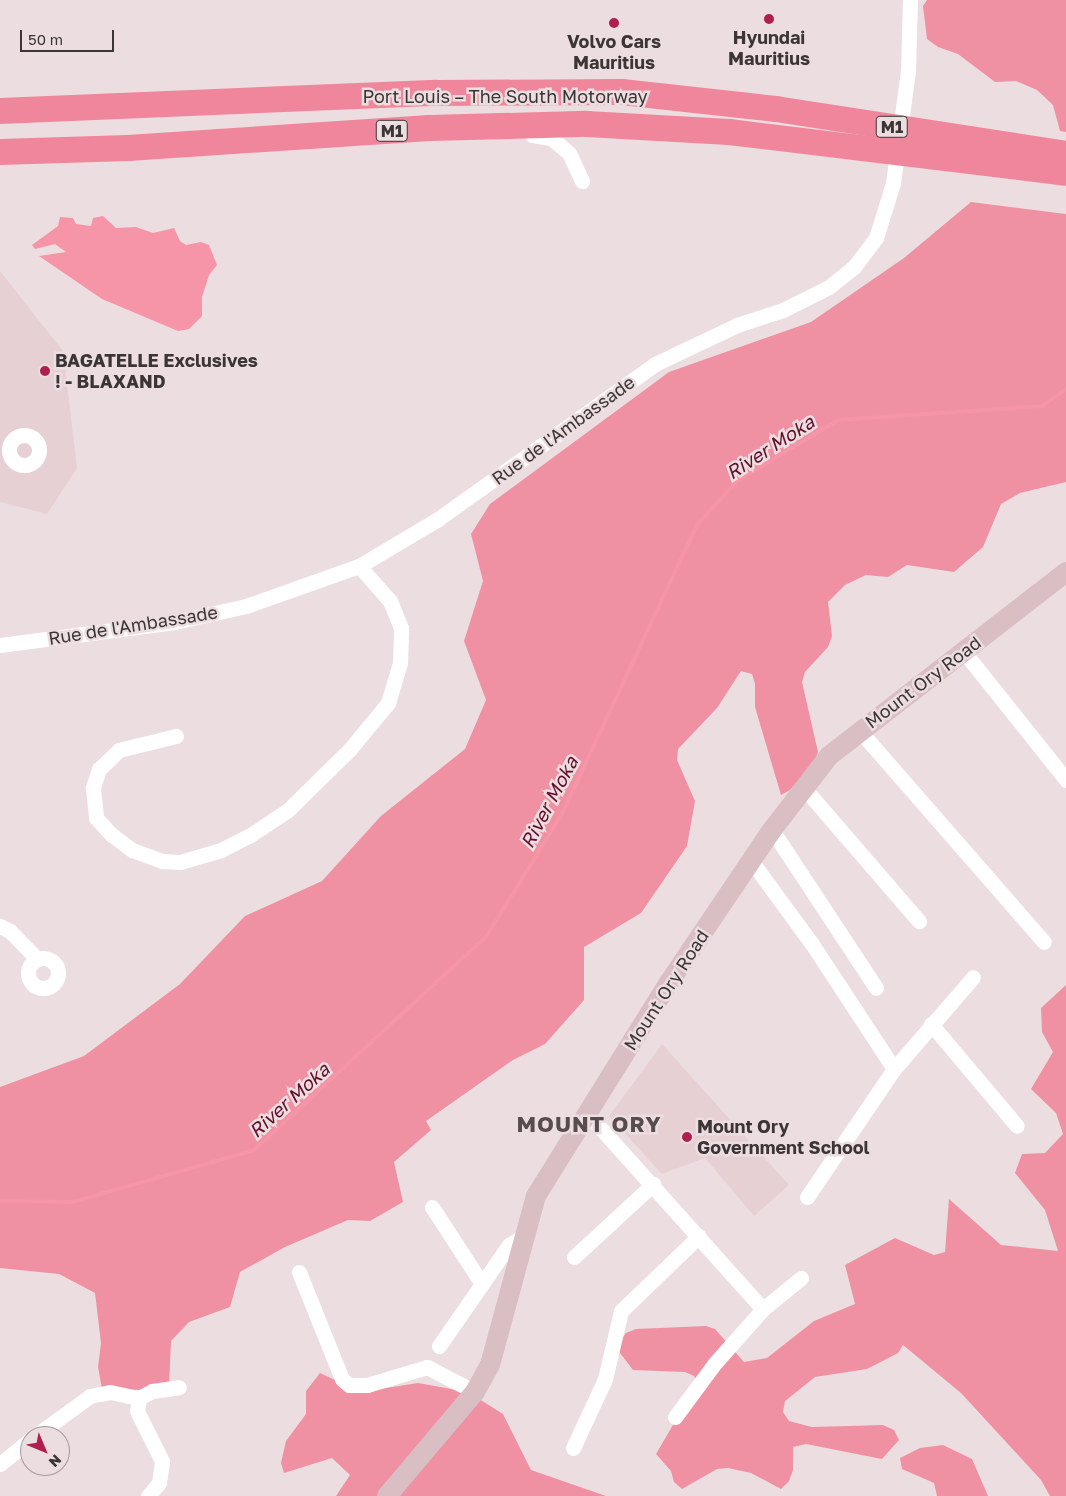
<!DOCTYPE html>
<html>
<head>
<meta charset="utf-8">
<style>
  body { margin:0 }
  #map { position:relative; width:1066px; height:1496px; overflow:hidden; background:#ecdee0; font-family:"Golos Text",sans-serif }
  div>[style] { position:absolute }
  .built>* { inset:0; background:#e6d0d3 }
  .forest>* { inset:0; background:#f090a3 }
  .water>* { inset:0; background:#f595a7 }
  .stream>* { height:4px; margin:-2px; padding:0 2px; transform-origin:2px; border-radius:2px; background:#f595a7 }
  .street>* { height:15px; margin:-7.5px; padding:0 7.5px; transform-origin:7.5px; border-radius:7.5px; background:#fff }
  .street>.ring { margin:-7.5px; padding:0; box-sizing:content-box; background:none; border:15px solid #fff; border-radius:50% }
  .secondary>* { height:20px; margin:-10px; padding:0 10px; transform-origin:10px; border-radius:10px; background:#d9bec4 }
  .highway>* { height:26px; margin:-13px; padding:0 13px; transform-origin:13px; border-radius:13px; background:#f0869b }
  .dots>* { width:14px; height:14px; translate:-50% -50%; box-sizing:border-box; border:2px solid #ecdee0; border-radius:50% }
  span { translate:-50% -50%; white-space:nowrap; text-align:center; line-height:1.15; -webkit-text-stroke:5px #ecdee0; paint-order:stroke }
  .shield-label span { padding:1px 4px; background:#ecdee0; border:1px solid; border-radius:4px; -webkit-text-stroke-width:0 }
  .shield-label { font-size:16px; color:#3b3536; font-weight:700 }
  .poi-label { font-size:18px; color:#3b3536; font-weight:700 }
  .left { translate:0 -50%; text-align:left }
  .street-label { font-size:18px; color:#3b3536 }
  .water-label { font-size:19px; color:#630e2a; font-style:italic }
  .district-label { font-size:22px; color:#574c4e; font-weight:700; letter-spacing:1px }
  .north { position:absolute; left:20px; top:1426px; width:50px; height:50px; box-sizing:border-box; background:#ecdee0; border:1px solid #a59a9c; border-radius:50%; rotate:135deg; font-size:14px; font-weight:700; line-height:20px; text-align:center; color:#3b3536 }
  .north::after { content:''; display:block; margin:auto; width:18px; height:22px; background:#af1e4f; clip-path:polygon(50% 0,100% 100%,50% 72%,0 100%) }
  .scale { position:absolute; left:20px; top:30px; width:94px; height:22px; box-sizing:border-box; border:2px solid #3b3536; border-top:0; padding-left:6px; font-size:15px; line-height:18px; white-space:nowrap; color:#3b3536; -webkit-text-stroke:4px #ecdee0; paint-order:stroke }
</style>
</head>
<body>
<div id="map">
  <div class="built">
    <div style="clip-path:polygon(0 271px,63px 351px,77px 468px,47px 514px,0 502px)"></div>
    <div style="clip-path:polygon(662px 1044px,789px 1185px,754px 1216px,705px 1158px,662px 1174px,609px 1116px)"></div>
  </div>
  <div class="forest">
    <div style="clip-path:polygon(927px 0,1066px 0,1066px 132px,1060px 131px,1053px 105px,1037px 90px,1016px 81px,995px 82px,958px 54px,938px 47px,927px 39px,923px 6px)"></div>
    <div style="clip-path:polygon(971px 202px,1066px 214px,1066px 482px,1020px 493px,1001px 504px,983px 547px,954px 572px,907px 565px,888px 577px,866px 575px,845px 585px,828px 602px,832px 636px,828px 647px,805px 672px,802px 682px,818px 752px,814px 763px,790px 790px,781px 795px,755px 707px,755px 684px,752px 674px,741px 671px,717px 708px,678px 749px,677px 760px,695px 801px,687px 846px,641px 913px,584px 947px,584px 1000px,545px 1044px,513px 1060px,426px 1121px,431px 1130px,394px 1162px,403px 1202px,370px 1221px,348px 1220px,285px 1247px,240px 1272px,230px 1307px,189px 1322px,171px 1341px,169px 1386px,147px 1390px,102px 1389px,98px 1367px,101px 1343px,95px 1293px,59px 1274px,0 1268px,0 1087px,84px 1056px,180px 984px,245px 916px,322px 881px,381px 816px,465px 749px,486px 700px,464px 641px,483px 581px,471px 534px,490px 504px,669px 372px,811px 322px,904px 258px)"></div>
    <div style="clip-path:polygon(1066px 985px,1066px 1496px,1050px 1496px,1041px 1480px,961px 1393px,903px 1345px,898px 1353px,867px 1369px,815px 1377px,785px 1401px,783px 1412px,789px 1421px,812px 1427px,883px 1425px,894px 1430px,899px 1440px,882px 1459px,806px 1444px,793px 1447px,793px 1470px,789px 1481px,781px 1489px,751px 1473px,728px 1468px,717px 1469px,682px 1489px,674px 1482px,671px 1471px,656px 1454px,673px 1425px,698px 1398px,700px 1387px,694px 1376px,685px 1372px,633px 1370px,620px 1353px,620px 1341px,626px 1333px,636px 1329px,706px 1326px,715px 1329px,744px 1362px,767px 1358px,814px 1321px,855px 1304px,845px 1265px,895px 1238px,934px 1255px,945px 1252px,949px 1199px,1001px 1245px,1058px 1251px,1045px 1210px,1015px 1173px,1022px 1154px,1045px 1153px,1063px 1134px,1056px 1113px,1031px 1089px,1053px 1052px,1042px 1032px,1041px 1008px)"></div>
    <div style="clip-path:polygon(320px 1373px,361px 1392px,418px 1383px,468px 1392px,503px 1414px,531px 1470px,606px 1496px,336px 1496px,350px 1475px,332px 1458px,284px 1473px,281px 1463px,286px 1441px,306px 1414px,306px 1391px)"></div>
    <div style="clip-path:polygon(943px 1445px,972px 1459px,988px 1496px,937px 1496px,934px 1483px,902px 1469px,900px 1458px,920px 1448px)"></div>
  </div>
  <div class="water">
    <div style="clip-path:polygon(103px 216px,116px 228px,136px 227px,153px 233px,174px 228px,180px 241px,186px 245px,201px 242px,209px 245px,217px 265px,209px 275px,202px 297px,202px 316px,189px 329px,178px 331px,102px 299px,39px 256px,66px 252px,55px 244px,35px 249px,32px 245px,58px 226px,60px 217px,73px 218px,76px 224px,91px 226px,93px 218px)"></div>
  </div>
  <div class="stream">
    <div style="left:0;top:1201px;width:72px;rotate:0.8deg"></div>
    <div style="left:72px;top:1202px;width:189px;rotate:-15.9deg"></div>
    <div style="left:254px;top:1150px;width:315px;rotate:-42.6deg"></div>
    <div style="left:486px;top:937px;width:145px;rotate:-58.3deg"></div>
    <div style="left:562px;top:814px;width:318px;rotate:-65deg"></div>
    <div style="left:696px;top:526px;width:59px;rotate:-47.7deg"></div>
    <div style="left:736px;top:482px;width:119px;rotate:-31.3deg"></div>
    <div style="left:838px;top:420px;width:204px;rotate:-3.9deg"></div>
    <div style="left:1042px;top:406px;width:29px;rotate:-35deg"></div>
  </div>
  <div class="street">
    <div style="left:532px;top:135px;width:19px;rotate:9deg"></div>
    <div style="left:551px;top:138px;width:23px;rotate:40deg"></div>
    <div style="left:569px;top:153px;width:31px;rotate:65deg"></div>
    <div class="ring" style="left:9px;top:435px;width:15px;height:15px"></div>
    <div style="left:0;top:645px;width:176px;rotate:-7.5deg"></div>
    <div style="left:174px;top:622px;width:74px;rotate:-12.5deg"></div>
    <div style="left:246px;top:606px;width:120px;rotate:-19.5deg"></div>
    <div style="left:359px;top:566px;width:92px;rotate:-30.7deg"></div>
    <div style="left:438px;top:519px;width:267px;rotate:-35.5deg"></div>
    <div style="left:655px;top:364px;width:91px;rotate:-25.4deg"></div>
    <div style="left:737px;top:325px;width:48px;rotate:-18.1deg"></div>
    <div style="left:783px;top:310px;width:51px;rotate:-26.6deg"></div>
    <div style="left:829px;top:287px;width:32px;rotate:-39deg"></div>
    <div style="left:854px;top:267px;width:36px;rotate:-53deg"></div>
    <div style="left:876px;top:238px;width:58px;rotate:-72.8deg"></div>
    <div style="left:893px;top:183px;width:113px;rotate:-82.4deg"></div>
    <div style="left:908px;top:71px;width:71px;rotate:-88.4deg"></div>
    <div style="left:964px;top:652px;width:164px;rotate:51.4deg"></div>
    <div style="left:859px;top:730px;width:281px;rotate:48.9deg"></div>
    <div style="left:176px;top:736px;width:59px;rotate:166.2deg"></div>
    <div style="left:119px;top:750px;width:28px;rotate:136deg"></div>
    <div style="left:99px;top:769px;width:20px;rotate:108deg"></div>
    <div style="left:93px;top:788px;width:30px;rotate:84deg"></div>
    <div style="left:96px;top:818px;width:23px;rotate:47deg"></div>
    <div style="left:112px;top:835px;width:25px;rotate:37deg"></div>
    <div style="left:132px;top:850px;width:33px;rotate:20deg"></div>
    <div style="left:163px;top:861px;width:17px;rotate:3deg"></div>
    <div style="left:180px;top:862px;width:43px;rotate:-16.3deg"></div>
    <div style="left:221px;top:850px;width:31px;rotate:-27deg"></div>
    <div style="left:249px;top:836px;width:47px;rotate:-33.7deg"></div>
    <div style="left:288px;top:810px;width:87px;rotate:-44.5deg"></div>
    <div style="left:350px;top:749px;width:60px;rotate:-50.4deg"></div>
    <div style="left:388px;top:703px;width:42px;rotate:-73.3deg"></div>
    <div style="left:400px;top:663px;width:35px;rotate:-88deg"></div>
    <div style="left:401px;top:628px;width:29px;rotate:-112deg"></div>
    <div style="left:390px;top:601px;width:47px;rotate:-131.5deg"></div>
    <div style="left:804px;top:788px;width:176px;rotate:49.2deg"></div>
    <div style="left:772px;top:830px;width:189px;rotate:56.6deg"></div>
    <div style="left:752px;top:862px;width:102px;rotate:53.8deg"></div>
    <div style="left:812px;top:944px;width:149px;rotate:56.7deg"></div>
    <div style="left:0;top:926px;width:11px;rotate:27deg"></div>
    <div style="left:10px;top:931px;width:39px;rotate:46deg"></div>
    <div class="ring" style="left:28px;top:958px;width:15px;height:15px"></div>
    <div style="left:931px;top:1024px;width:133px;rotate:49.9deg"></div>
    <div style="left:587px;top:1113px;width:263px;rotate:48.1deg"></div>
    <div style="left:807px;top:1197px;width:155px;rotate:-55.8deg"></div>
    <div style="left:894px;top:1069px;width:121px;rotate:-49.3deg"></div>
    <div style="left:432px;top:1207px;width:92px;rotate:57deg"></div>
    <div style="left:574px;top:1257px;width:108px;rotate:-42.7deg"></div>
    <div style="left:299px;top:1272px;width:115px;rotate:68.1deg"></div>
    <div style="left:342px;top:1379px;width:9px;rotate:41deg"></div>
    <div style="left:349px;top:1385px;width:18px"></div>
    <div style="left:367px;top:1385px;width:63px;rotate:-16.7deg"></div>
    <div style="left:427px;top:1367px;width:54px;rotate:27.5deg"></div>
    <div style="left:439px;top:1346px;width:123px;rotate:-55.3deg"></div>
    <div style="left:509px;top:1245px;width:17px;rotate:-33deg"></div>
    <div style="left:675px;top:1417px;width:67px;rotate:-53.5deg"></div>
    <div style="left:715px;top:1363px;width:72px;rotate:-48.4deg"></div>
    <div style="left:763px;top:1309px;width:49px;rotate:-39.2deg"></div>
    <div style="left:35px;top:1436px;width:68px;rotate:-36deg"></div>
    <div style="left:90px;top:1396px;width:20px;rotate:-11deg"></div>
    <div style="left:110px;top:1392px;width:30px;rotate:12deg"></div>
    <div style="left:573px;top:1448px;width:76px;rotate:-65.1deg"></div>
    <div style="left:605px;top:1379px;width:70px;rotate:-76.8deg"></div>
    <div style="left:621px;top:1311px;width:108px;rotate:-43.9deg"></div>
    <div style="left:0;top:1464px;width:38px;rotate:-39deg"></div>
    <div style="left:148px;top:1496px;width:17px;rotate:-50deg"></div>
    <div style="left:159px;top:1483px;width:22px;rotate:-82deg"></div>
    <div style="left:162px;top:1461px;width:56px;rotate:-116.6deg"></div>
    <div style="left:137px;top:1411px;width:13px;rotate:-81deg"></div>
    <div style="left:139px;top:1398px;width:15px;rotate:-28deg"></div>
    <div style="left:152px;top:1391px;width:27px;rotate:-8deg"></div>
  </div>
  <div class="secondary">
    <div style="left:387px;top:1496px;width:136px;rotate:-49.8deg"></div>
    <div style="left:475px;top:1392px;width:31px;rotate:-61deg"></div>
    <div style="left:490px;top:1365px;width:175px;rotate:-74.8deg"></div>
    <div style="left:536px;top:1196px;width:253px;rotate:-58.1deg"></div>
    <div style="left:670px;top:981px;width:182px;rotate:-56deg"></div>
    <div style="left:772px;top:830px;width:93px;rotate:-52.4deg"></div>
    <div style="left:829px;top:756px;width:300px;rotate:-37.8deg"></div>
  </div>
  <div class="highway">
    <div style="left:0;top:111px;width:437px;rotate:-2.4deg"></div>
    <div style="left:437px;top:93px;width:185px;rotate:-0.3deg"></div>
    <div style="left:622px;top:92px;width:155px;rotate:6.3deg"></div>
    <div style="left:776px;top:109px;width:293px;rotate:8.8deg"></div>
    <div style="left:0;top:152px;width:128px;rotate:-1.8deg"></div>
    <div style="left:128px;top:148px;width:302px;rotate:-3.8deg"></div>
    <div style="left:429px;top:128px;width:158px;rotate:-1.5deg"></div>
    <div style="left:587px;top:124px;width:142px;rotate:3.2deg"></div>
    <div style="left:729px;top:132px;width:339px;rotate:6.9deg"></div>
  </div>
  <div class="dots">
    <div style="left:769px;top:19px;background:#af1e4f"></div>
    <div style="left:614px;top:23px;background:#af1e4f"></div>
    <div style="left:45px;top:371px;background:#af1e4f"></div>
    <div style="left:687px;top:1137px;background:#af1e4f"></div>
  </div>
  <div class="shield-label">
    <span style="left:892px;top:127px">M1</span>
    <span style="left:392px;top:131px">M1</span>
  </div>
  <div class="poi-label">
    <span style="left:769px;top:48px">Hyundai<br>Mauritius</span>
    <span style="left:614px;top:52px">Volvo Cars<br>Mauritius</span>
    <span class="left" style="left:55px;top:371px">BAGATELLE Exclusives<br>! - BLAXAND</span>
    <span class="left" style="left:697px;top:1137px">Mount Ory<br>Government School</span>
  </div>
  <div class="street-label">
    <span style="left:505px;top:96px">Port Louis – The South Motorway</span>
    <span style="left:563px;top:430px;rotate:-36deg">Rue de l'Ambassade</span>
    <span style="left:133px;top:625px;rotate:-9deg">Rue de l'Ambassade</span>
    <span style="left:923px;top:682px;rotate:-37deg">Mount Ory Road</span>
    <span style="left:666px;top:990px;rotate:-57deg">Mount Ory Road</span>
  </div>
  <div class="water-label">
    <span style="left:770px;top:447px;rotate:-33deg">River Moka</span>
    <span style="left:549px;top:802px;rotate:-62deg">River Moka</span>
    <span style="left:289px;top:1100px;rotate:-42deg">River Moka</span>
  </div>
  <div class="district-label">
    <span style="left:589px;top:1124px">MOUNT ORY</span>
  </div>
  <div class="north">N</div>
  <div class="scale">50 m</div>
</div>
</body>
</html>
